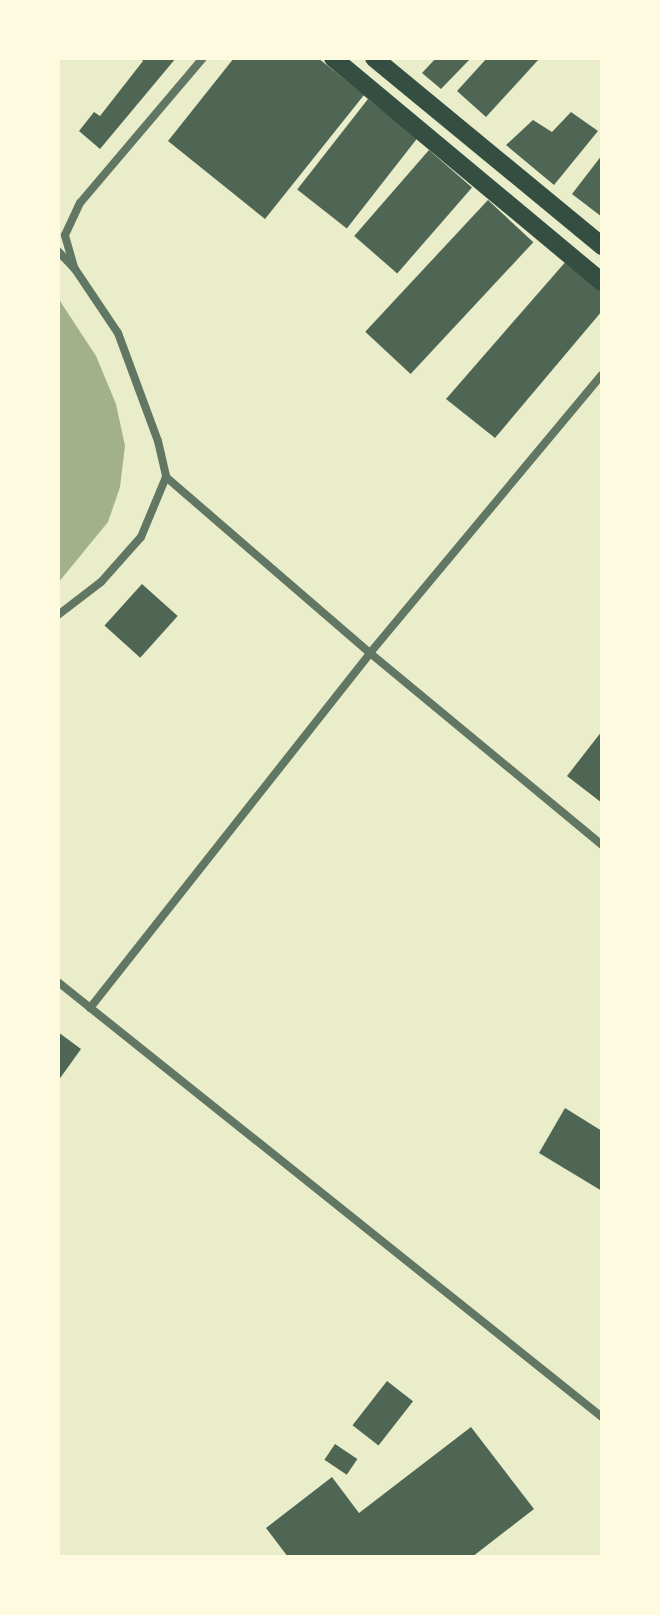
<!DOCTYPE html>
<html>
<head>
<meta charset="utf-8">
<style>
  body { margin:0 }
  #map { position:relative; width:660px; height:1615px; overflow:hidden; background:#e9edc9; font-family:Manrope,sans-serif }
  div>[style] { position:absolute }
  .water>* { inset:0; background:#a3b18a }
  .building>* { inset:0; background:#4f6655; transform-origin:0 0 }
  .minor>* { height:8px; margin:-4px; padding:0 4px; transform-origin:4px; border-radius:4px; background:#617663 }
  .primary>* { height:18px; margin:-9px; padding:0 9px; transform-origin:9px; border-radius:9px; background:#344e41 }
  span { translate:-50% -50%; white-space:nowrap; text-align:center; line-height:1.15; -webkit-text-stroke:8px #fefae0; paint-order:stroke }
  .frame { position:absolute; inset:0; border:60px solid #fefae0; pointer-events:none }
</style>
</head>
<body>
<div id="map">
  <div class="water">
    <div style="clip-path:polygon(58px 298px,96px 356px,116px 404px,125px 446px,120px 487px,108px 522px,58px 583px)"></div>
  </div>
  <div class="building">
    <div style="clip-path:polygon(140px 58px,176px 58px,100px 149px,79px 131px,94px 112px,100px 116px,143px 61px)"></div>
    <div style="clip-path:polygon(234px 58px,318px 58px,364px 95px,265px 219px,168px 141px)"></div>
    <div style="clip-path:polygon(436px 58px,471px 58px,441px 89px,422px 73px)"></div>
    <div style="clip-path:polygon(487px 58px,540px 58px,486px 117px,457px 91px)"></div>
    <div style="left:368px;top:99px;width:63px;height:115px;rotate:38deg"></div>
    <div style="clip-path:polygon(571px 112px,598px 131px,554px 185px,506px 145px,533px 120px,552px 132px)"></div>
    <div style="left:429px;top:150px;width:57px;height:114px;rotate:41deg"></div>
    <div style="clip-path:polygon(602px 155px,602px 217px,572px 194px)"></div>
    <div style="left:488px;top:200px;width:62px;height:180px;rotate:43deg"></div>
    <div style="clip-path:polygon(568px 259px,602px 289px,602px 311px,495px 438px,446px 399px)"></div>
    <div style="left:142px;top:584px;width:48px;height:56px;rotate:42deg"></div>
    <div style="clip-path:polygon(602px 731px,602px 803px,567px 776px)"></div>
    <div style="clip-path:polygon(58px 1032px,81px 1049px,58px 1081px)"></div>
    <div style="clip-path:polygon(565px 1108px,602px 1131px,602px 1191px,539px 1153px)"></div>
    <div style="left:387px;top:1381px;width:33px;height:56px;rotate:38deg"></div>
    <div style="clip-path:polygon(471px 1427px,534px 1509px,472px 1557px,288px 1557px,266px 1528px,332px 1477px,359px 1513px)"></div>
    <div style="left:335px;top:1444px;width:27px;height:19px;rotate:34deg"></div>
  </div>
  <div class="minor">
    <div style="left:58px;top:251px;width:25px;rotate:47deg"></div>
    <div style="left:75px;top:269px;width:77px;rotate:56.1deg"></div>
    <div style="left:118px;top:333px;width:115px;rotate:69.7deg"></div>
    <div style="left:158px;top:441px;width:37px;rotate:77deg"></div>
    <div style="left:166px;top:477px;width:65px;rotate:112.6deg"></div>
    <div style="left:141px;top:537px;width:60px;rotate:131.6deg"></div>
    <div style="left:101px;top:582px;width:54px;rotate:142.5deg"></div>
    <div style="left:74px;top:267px;width:33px;rotate:-106deg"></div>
    <div style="left:65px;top:235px;width:35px;rotate:-65deg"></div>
    <div style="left:80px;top:203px;width:190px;rotate:-49.7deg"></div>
    <div style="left:166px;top:477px;width:269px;rotate:40.8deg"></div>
    <div style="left:370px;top:653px;width:301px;rotate:39.6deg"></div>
    <div style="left:58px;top:982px;width:697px;rotate:38.65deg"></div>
    <div style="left:90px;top:1008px;width:452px;rotate:-51.7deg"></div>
    <div style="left:370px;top:653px;width:362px;rotate:-50.2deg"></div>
  </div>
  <div class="primary">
    <div style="left:333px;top:58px;width:350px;rotate:39.8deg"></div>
    <div style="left:374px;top:58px;width:296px;rotate:39.5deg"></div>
  </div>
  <div class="frame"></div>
</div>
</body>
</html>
